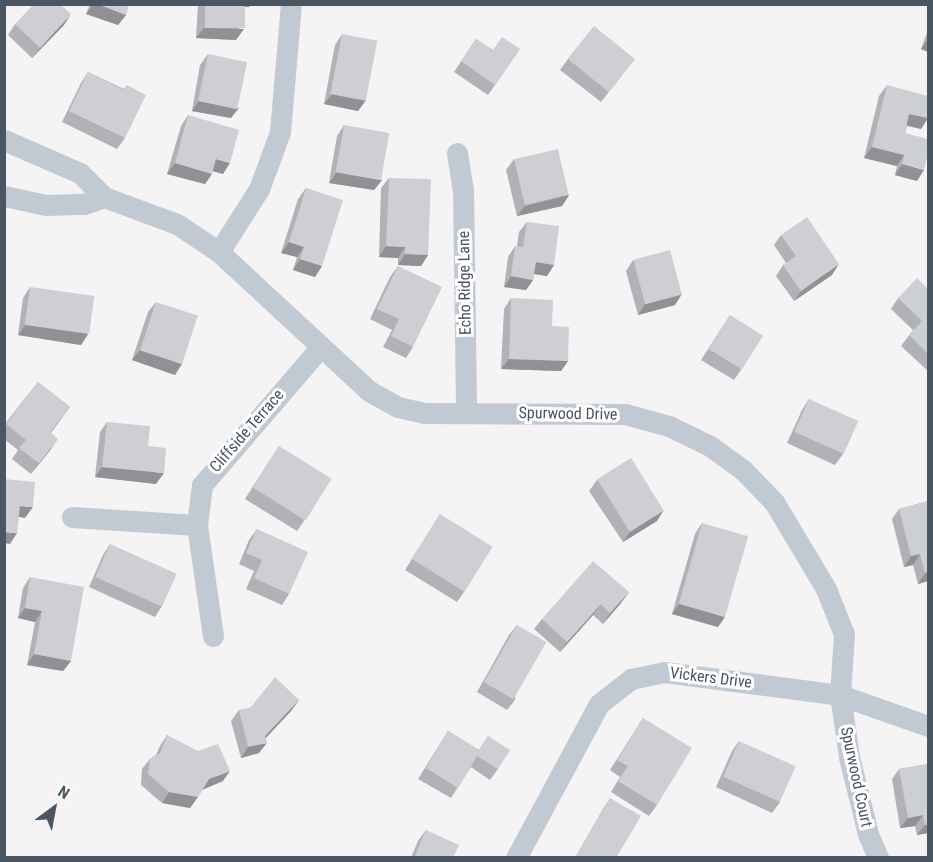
<!DOCTYPE html>
<html>
<head>
<meta charset="utf-8">
<style>
  body { margin:0 }
  #map { position:relative; width:933px; height:862px; overflow:hidden; background:#f5f3f3; font-family:"Roboto Condensed",sans-serif }
  div>[style] { position:absolute }
  .minor>* { height:21px; margin:-10.5px; padding:0 10.5px; transform-origin:10.5px; border-radius:10.5px; background:#c1cad2 }
  .wall>* { inset:0; background:#b0b2b7 }
  .shaded-wall>* { inset:0; background:#909195 }
  .building>* { inset:0; background:#cdcfd5; transform-origin:0 0 }
  span { translate:-50% -50%; white-space:nowrap; text-align:center; line-height:1.15; -webkit-text-stroke:6px #fff; paint-order:stroke }
  .street-label { font-size:16px; color:#4a5661 }
  .frame { position:absolute; inset:0; border:6px solid #4a5661; pointer-events:none }
  .north { position:absolute; left:24px; top:778px; width:60px; height:60px; -webkit-text-stroke:4px #fff; paint-order:stroke; rotate:32deg; font-size:16px; font-weight:700; line-height:24px; text-align:center; color:#4a5661 }
  .north::after { content:''; display:block; margin:auto; width:21px; height:27px; background:#4a5661; clip-path:polygon(50% 0,100% 100%,50% 72%,0 100%) }
</style>
</head>
<body>
<div id="map">
  <div class="minor">
    <div style="left:4px;top:140px;width:83px;rotate:23.5deg"></div>
    <div style="left:80px;top:173px;width:34px;rotate:45deg"></div>
    <div style="left:104px;top:197px;width:78px;rotate:20.3deg"></div>
    <div style="left:177px;top:224px;width:50px;rotate:33.7deg"></div>
    <div style="left:219px;top:252px;width:205px;rotate:42.8deg"></div>
    <div style="left:369px;top:391px;width:33px;rotate:29deg"></div>
    <div style="left:398px;top:407px;width:28px;rotate:13deg"></div>
    <div style="left:425px;top:413px;width:200px;rotate:0.3deg"></div>
    <div style="left:625px;top:414px;width:46px;rotate:15.3deg"></div>
    <div style="left:669px;top:426px;width:46px;rotate:26deg"></div>
    <div style="left:710px;top:446px;width:41px;rotate:36deg"></div>
    <div style="left:743px;top:470px;width:45px;rotate:45.9deg"></div>
    <div style="left:774px;top:502px;width:101px;rotate:59.1deg"></div>
    <div style="left:826px;top:589px;width:48px;rotate:68.2deg"></div>
    <div style="left:844px;top:634px;width:61px;rotate:93.8deg"></div>
    <div style="left:840px;top:695px;width:63px;rotate:81.7deg"></div>
    <div style="left:849px;top:757px;width:79px;rotate:76.1deg"></div>
    <div style="left:868px;top:834px;width:26px;rotate:67deg"></div>
    <div style="left:457px;top:153px;width:36px;rotate:81deg"></div>
    <div style="left:463px;top:189px;width:224px;rotate:89.2deg"></div>
    <div style="left:4px;top:196px;width:43px;rotate:12.1deg"></div>
    <div style="left:46px;top:205px;width:38px;rotate:-2deg"></div>
    <div style="left:84px;top:204px;width:21px;rotate:-19deg"></div>
    <div style="left:219px;top:252px;width:75px;rotate:-57.6deg"></div>
    <div style="left:259px;top:189px;width:61px;rotate:-69.8deg"></div>
    <div style="left:280px;top:132px;width:128px;rotate:-85.1deg"></div>
    <div style="left:72px;top:517px;width:125px;rotate:3.7deg"></div>
    <div style="left:213px;top:636px;width:112px;rotate:-98.2deg"></div>
    <div style="left:197px;top:525px;width:40px;rotate:-82.9deg"></div>
    <div style="left:202px;top:485px;width:181px;rotate:-49.3deg"></div>
    <div style="left:516px;top:858px;width:175px;rotate:-61.7deg"></div>
    <div style="left:599px;top:704px;width:41px;rotate:-38deg"></div>
    <div style="left:631px;top:679px;width:34px;rotate:-12deg"></div>
    <div style="left:664px;top:672px;width:177px;rotate:7.4deg"></div>
    <div style="left:840px;top:695px;width:93px;rotate:19.4deg"></div>
  </div>
  <div class="wall">
    <div style="clip-path:polygon(90px 4px,129px 4px,126px 15px,118px 25px,86px 14px)"></div>
    <div style="clip-path:polygon(198px 4px,251px 4px,249px 7px,245px 7px,236px 40px,196px 38px)"></div>
    <div style="clip-path:polygon(15px 24px,64px 25px,32px 58px,8px 35px)"></div>
    <div style="clip-path:polygon(928px 30px,928px 52px,921px 49px)"></div>
    <div style="clip-path:polygon(342px 34px,366px 100px,358px 111px,324px 104px,335px 45px)"></div>
    <div style="clip-path:polygon(476px 39px,493px 50px,520px 49px,488px 95px,454px 72px)"></div>
    <div style="clip-path:polygon(208px 54px,231px 118px,192px 111px,200px 65px)"></div>
    <div style="clip-path:polygon(568px 59px,627px 69px,601px 102px,560px 70px)"></div>
    <div style="clip-path:polygon(88px 72px,124px 89px,127px 85px,125px 138px,117px 149px,62px 122px,81px 83px)"></div>
    <div style="clip-path:polygon(887px 85px,928px 118px,921px 129px,907px 126px,905px 133px,917px 181px,895px 175px,897px 166px,864px 158px,879px 96px)"></div>
    <div style="clip-path:polygon(188px 115px,223px 174px,213px 171px,205px 184px,167px 174px,181px 126px)"></div>
    <div style="clip-path:polygon(344px 125px,382px 180px,374px 190px,329px 183px,337px 136px)"></div>
    <div style="clip-path:polygon(514px 159px,569px 195px,562px 206px,517px 216px,506px 170px)"></div>
    <div style="clip-path:polygon(389px 178px,428px 255px,421px 266px,398px 265px,398px 258px,379px 257px,381px 188px)"></div>
    <div style="clip-path:polygon(306px 188px,322px 266px,315px 277px,293px 270px,297px 257px,281px 253px,298px 199px)"></div>
    <div style="clip-path:polygon(527px 222px,554px 265px,547px 276px,534px 274px,533px 280px,526px 290px,504px 287px,508px 257px,515px 246px,517px 246px,519px 232px)"></div>
    <div style="clip-path:polygon(781px 235px,832px 275px,794px 301px,776px 276px,783px 265px,786px 263px,774px 245px)"></div>
    <div style="clip-path:polygon(633px 260px,675px 305px,638px 315px,626px 271px)"></div>
    <div style="clip-path:polygon(398px 266px,413px 347px,406px 358px,383px 347px,392px 330px,370px 319px,390px 277px)"></div>
    <div style="clip-path:polygon(30px 287px,88px 334px,81px 345px,18px 335px,23px 298px)"></div>
    <div style="clip-path:polygon(928px 289px,928px 371px,901px 346px,913px 330px,891px 309px,898px 298px)"></div>
    <div style="clip-path:polygon(511px 298px,552px 326px,568px 361px,561px 371px,501px 369px,504px 309px)"></div>
    <div style="clip-path:polygon(156px 302px,175px 375px,132px 360px,148px 312px)"></div>
    <div style="clip-path:polygon(730px 315px,741px 370px,734px 380px,701px 360px)"></div>
    <div style="clip-path:polygon(38px 382px,70px 407px,51px 433px,51px 449px,31px 474px,12px 459px,18px 450px,4px 439px,4px 425px)"></div>
    <div style="clip-path:polygon(809px 399px,843px 454px,835px 465px,787px 443px,802px 410px)"></div>
    <div style="clip-path:polygon(107px 422px,148px 446px,156px 484px,95px 477px,100px 432px)"></div>
    <div style="clip-path:polygon(279px 446px,304px 521px,297px 531px,245px 499px)"></div>
    <div style="clip-path:polygon(597px 480px,657px 521px,623px 542px,589px 491px)"></div>
    <div style="clip-path:polygon(928px 501px,928px 581px,918px 584px,913px 565px,904px 567px,892px 519px,899px 509px)"></div>
    <div style="clip-path:polygon(440px 514px,464px 592px,457px 602px,405px 570px)"></div>
    <div style="clip-path:polygon(702px 523px,718px 627px,672px 614px,695px 534px)"></div>
    <div style="clip-path:polygon(257px 529px,289px 594px,282px 605px,246px 589px,254px 571px,239px 564px,249px 540px)"></div>
    <div style="clip-path:polygon(110px 544px,162px 606px,155px 617px,89px 587px,103px 555px)"></div>
    <div style="clip-path:polygon(30px 577px,71px 661px,63px 671px,27px 665px,35px 622px,18px 618px,23px 588px)"></div>
    <div style="clip-path:polygon(629px 592px,621px 603px,603px 624px,593px 615px,560px 652px,534px 629px,542px 619px)"></div>
    <div style="clip-path:polygon(517px 625px,515px 700px,507px 710px,477px 692px,509px 635px)"></div>
    <div style="clip-path:polygon(299px 700px,291px 711px,266px 738px,259px 753px,241px 758px,231px 721px,239px 710px)"></div>
    <div style="clip-path:polygon(643px 718px,657px 805px,649px 816px,611px 792px,620px 777px,610px 770px)"></div>
    <div style="clip-path:polygon(448px 731px,479px 750px,488px 736px,498px 769px,490px 780px,471px 767px,451px 798px,418px 779px)"></div>
    <div style="clip-path:polygon(167px 735px,223px 781px,203px 789px,190px 808px,162px 803px,141px 785px,142px 769px,150px 759px,156px 755px,160px 746px)"></div>
    <div style="clip-path:polygon(739px 741px,780px 802px,772px 813px,716px 787px,732px 751px)"></div>
    <div style="clip-path:polygon(928px 764px,928px 833px,917px 835px,915px 826px,900px 828px,892px 779px,899px 769px)"></div>
    <div style="clip-path:polygon(610px 798px,616px 858px,575px 858px,603px 809px)"></div>
    <div style="clip-path:polygon(426px 830px,453px 858px,411px 858px,418px 841px)"></div>
  </div>
  <div class="shaded-wall">
    <div style="clip-path:polygon(93px 4px,97px 4px,126px 15px,118px 25px,86px 14px)"></div>
    <div style="clip-path:polygon(240px 4px,251px 4px,249px 7px,238px 7px)"></div>
    <div style="clip-path:polygon(71px 14px,64px 25px,32px 58px,40px 48px)"></div>
    <div style="clip-path:polygon(204px 28px,244px 29px,236px 40px,196px 38px)"></div>
    <div style="clip-path:polygon(928px 39px,928px 52px,921px 49px)"></div>
    <div style="clip-path:polygon(332px 94px,366px 100px,358px 111px,324px 104px)"></div>
    <div style="clip-path:polygon(199px 101px,239px 108px,231px 118px,192px 111px)"></div>
    <div style="clip-path:polygon(909px 114px,928px 118px,921px 129px,902px 124px)"></div>
    <div style="clip-path:polygon(872px 147px,904px 155px,897px 166px,864px 158px)"></div>
    <div style="clip-path:polygon(216px 159px,230px 163px,223px 174px,209px 170px)"></div>
    <div style="clip-path:polygon(175px 163px,212px 174px,205px 184px,167px 174px)"></div>
    <div style="clip-path:polygon(902px 164px,924px 170px,917px 181px,895px 175px)"></div>
    <div style="clip-path:polygon(337px 172px,382px 180px,374px 190px,329px 183px)"></div>
    <div style="clip-path:polygon(569px 195px,562px 206px,517px 216px,525px 206px)"></div>
    <div style="clip-path:polygon(289px 242px,304px 247px,297px 257px,281px 253px)"></div>
    <div style="clip-path:polygon(386px 246px,405px 247px,398px 258px,379px 257px)"></div>
    <div style="clip-path:polygon(405px 254px,428px 255px,421px 266px,398px 265px)"></div>
    <div style="clip-path:polygon(300px 259px,322px 266px,315px 277px,293px 270px)"></div>
    <div style="clip-path:polygon(536px 262px,554px 265px,547px 276px,528px 273px)"></div>
    <div style="clip-path:polygon(839px 264px,832px 275px,794px 301px,801px 291px)"></div>
    <div style="clip-path:polygon(511px 276px,533px 280px,526px 290px,504px 287px)"></div>
    <div style="clip-path:polygon(682px 294px,675px 305px,638px 315px,645px 304px)"></div>
    <div style="clip-path:polygon(25px 325px,88px 334px,81px 345px,18px 335px)"></div>
    <div style="clip-path:polygon(140px 350px,182px 364px,175px 375px,132px 360px)"></div>
    <div style="clip-path:polygon(509px 359px,568px 361px,561px 371px,501px 369px)"></div>
    <div style="clip-path:polygon(58px 439px,51px 449px,31px 474px,39px 463px)"></div>
    <div style="clip-path:polygon(102px 467px,164px 473px,156px 484px,95px 477px)"></div>
    <div style="clip-path:polygon(20px 506px,33px 507px,25px 518px,13px 516px)"></div>
    <div style="clip-path:polygon(664px 510px,657px 521px,623px 542px,630px 532px)"></div>
    <div style="clip-path:polygon(4px 532px,17px 533px,10px 544px,4px 543px)"></div>
    <div style="clip-path:polygon(920px 554px,913px 565px,904px 567px,911px 556px)"></div>
    <div style="clip-path:polygon(928px 572px,928px 581px,918px 584px,925px 573px)"></div>
    <div style="clip-path:polygon(629px 592px,621px 603px,603px 624px,610px 613px)"></div>
    <div style="clip-path:polygon(601px 604px,593px 615px,560px 652px,567px 642px)"></div>
    <div style="clip-path:polygon(679px 604px,725px 617px,718px 627px,672px 614px)"></div>
    <div style="clip-path:polygon(25px 608px,42px 611px,35px 622px,18px 618px)"></div>
    <div style="clip-path:polygon(34px 654px,71px 661px,63px 671px,27px 665px)"></div>
    <div style="clip-path:polygon(299px 700px,291px 711px,259px 745px,267px 743px,259px 753px,241px 758px,248px 747px,265px 736px)"></div>
    <div style="clip-path:polygon(230px 771px,223px 781px,202px 790px,209px 779px)"></div>
    <div style="clip-path:polygon(169px 792px,198px 797px,190px 808px,162px 803px)"></div>
    <div style="clip-path:polygon(923px 815px,915px 826px,900px 828px,908px 818px)"></div>
    <div style="clip-path:polygon(928px 824px,928px 833px,917px 835px,925px 825px)"></div>
  </div>
  <div class="building">
    <div style="clip-path:polygon(34px 4px,60px 4px,71px 14px,40px 48px,15px 24px)"></div>
    <div style="clip-path:polygon(97px 4px,129px 4px,126px 15px)"></div>
    <div style="left:205px;top:4px;width:40px;height:24px"></div>
    <div style="left:594px;top:26px;width:53px;height:42px;rotate:39deg"></div>
    <div style="left:342px;top:34px;width:36px;height:61px;rotate:11deg"></div>
    <div style="clip-path:polygon(502px 37px,520px 49px,495px 85px,461px 61px,476px 39px,493px 50px)"></div>
    <div style="left:208px;top:54px;width:40px;height:48px;rotate:12deg"></div>
    <div style="clip-path:polygon(88px 72px,124px 90px,127px 85px,146px 95px,125px 138px,69px 111px)"></div>
    <div style="clip-path:polygon(887px 85px,928px 96px,928px 118px,909px 114px,905px 133px,928px 139px,928px 153px,924px 170px,902px 164px,904px 155px,872px 147px)"></div>
    <div style="clip-path:polygon(188px 115px,239px 130px,230px 163px,216px 159px,212px 174px,175px 163px)"></div>
    <div style="left:344px;top:125px;width:46px;height:48px;rotate:10deg"></div>
    <div style="left:558px;top:149px;width:47px;height:45px;rotate:77deg"></div>
    <div style="clip-path:polygon(389px 178px,431px 179px,428px 255px,405px 254px,405px 247px,386px 246px)"></div>
    <div style="clip-path:polygon(306px 188px,343px 200px,322px 266px,300px 259px,304px 247px,289px 242px)"></div>
    <div style="clip-path:polygon(807px 217px,839px 264px,801px 291px,783px 265px,796px 256px,781px 235px)"></div>
    <div style="clip-path:polygon(527px 222px,559px 226px,554px 265px,536px 262px,533px 280px,511px 276px,515px 246px,523px 247px)"></div>
    <div style="left:670px;top:250px;width:46px;height:38px;rotate:75deg"></div>
    <div style="clip-path:polygon(398px 266px,442px 287px,413px 347px,391px 336px,399px 319px,377px 309px)"></div>
    <div style="clip-path:polygon(917px 278px,928px 289px,928px 354px,909px 335px,922px 321px,898px 298px)"></div>
    <div style="left:30px;top:287px;width:65px;height:38px;rotate:8deg"></div>
    <div style="clip-path:polygon(511px 298px,553px 300px,552px 326px,569px 327px,568px 361px,509px 359px)"></div>
    <div style="left:156px;top:302px;width:44px;height:51px;rotate:18deg"></div>
    <div style="left:730px;top:315px;width:39px;height:40px;rotate:32deg"></div>
    <div style="clip-path:polygon(38px 382px,70px 407px,50px 432px,58px 439px,39px 463px,19px 448px,26px 440px,6px 424px)"></div>
    <div style="left:809px;top:399px;width:54px;height:36px;rotate:24deg"></div>
    <div style="clip-path:polygon(107px 422px,150px 426px,148px 446px,166px 448px,164px 473px,102px 467px)"></div>
    <div style="left:279px;top:446px;width:62px;height:49px;rotate:32deg"></div>
    <div style="left:631px;top:458px;width:62px;height:40px;rotate:58deg"></div>
    <div style="clip-path:polygon(4px 479px,35px 482px,33px 507px,20px 506px,17px 533px,4px 532px)"></div>
    <div style="clip-path:polygon(928px 501px,928px 572px,925px 573px,920px 554px,911px 556px,899px 509px)"></div>
    <div style="left:440px;top:514px;width:62px;height:53px;rotate:32deg"></div>
    <div style="left:702px;top:523px;width:48px;height:84px;rotate:16deg"></div>
    <div style="clip-path:polygon(257px 529px,308px 552px,289px 594px,254px 578px,262px 560px,246px 553px)"></div>
    <div style="left:110px;top:544px;width:73px;height:36px;rotate:24deg"></div>
    <div style="clip-path:polygon(593px 561px,629px 592px,610px 613px,601px 604px,567px 642px,542px 619px)"></div>
    <div style="clip-path:polygon(30px 577px,84px 587px,71px 661px,34px 654px,42px 611px,25px 608px)"></div>
    <div style="left:517px;top:625px;width:34px;height:66px;rotate:30deg"></div>
    <div style="clip-path:polygon(275px 677px,299px 700px,265px 736px,267px 743px,248px 747px,239px 710px,251px 707px)"></div>
    <div style="clip-path:polygon(643px 718px,692px 748px,657px 805px,618px 781px,628px 766px,617px 760px)"></div>
    <div style="clip-path:polygon(448px 731px,479px 750px,488px 736px,510px 750px,498px 769px,477px 756px,458px 788px,426px 768px)"></div>
    <div style="clip-path:polygon(167px 735px,198px 751px,218px 744px,230px 771px,209px 779px,198px 797px,169px 792px,148px 774px,150px 759px,160px 753px)"></div>
    <div style="left:739px;top:741px;width:62px;height:39px;rotate:24deg"></div>
    <div style="clip-path:polygon(928px 764px,928px 824px,925px 825px,923px 815px,908px 818px,899px 769px)"></div>
    <div style="clip-path:polygon(610px 798px,641px 816px,616px 858px,578px 858px,576px 856px)"></div>
    <div style="clip-path:polygon(426px 830px,459px 845px,453px 858px,414px 858px)"></div>
  </div>
  <div class="street-label">
    <span style="left:465px;top:283px;rotate:-91deg">Echo Ridge Lane</span>
    <span style="left:568px;top:414px;rotate:1deg">Spurwood Drive</span>
    <span style="left:247px;top:431px;rotate:-49deg">Cliffside Terrace</span>
    <span style="left:711px;top:678px;rotate:7deg">Vickers Drive</span>
    <span style="left:856px;top:777px;rotate:78deg">Spurwood Court</span>
  </div>
  <div class="frame"></div>
  <div class="north">N</div>
</div>
</body>
</html>
